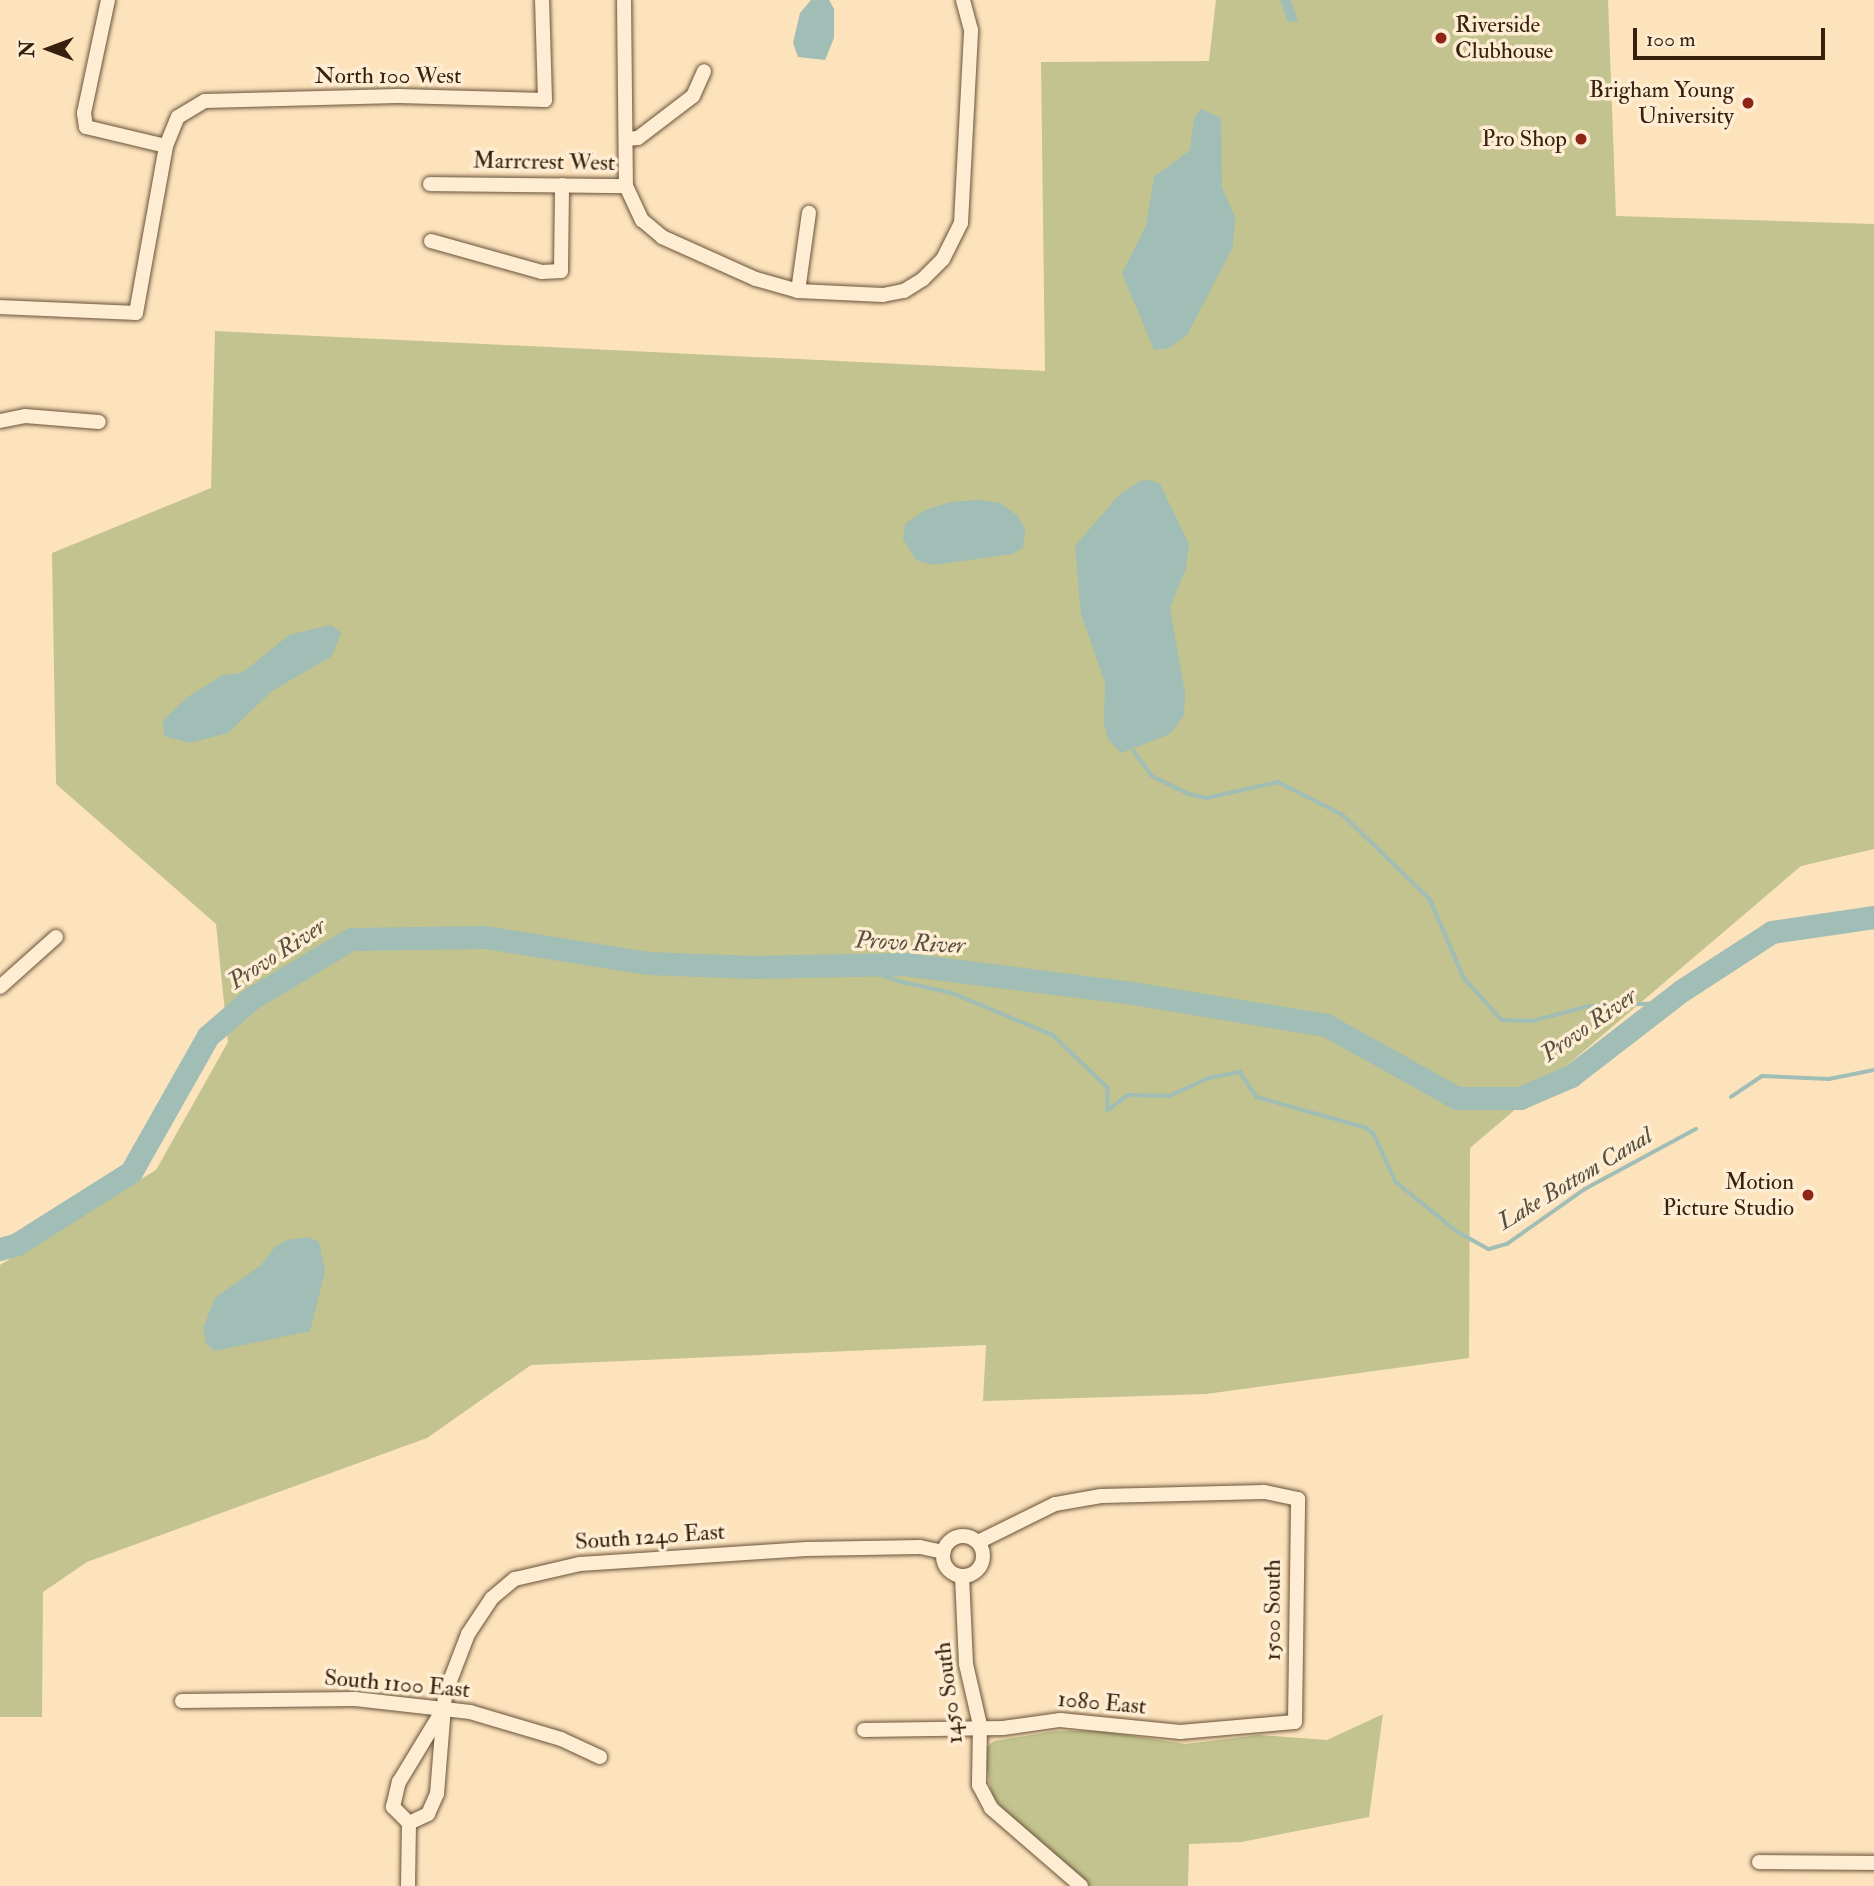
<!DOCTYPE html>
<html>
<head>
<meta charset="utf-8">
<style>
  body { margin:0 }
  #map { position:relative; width:1874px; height:1886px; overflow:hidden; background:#fde3bc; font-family:"IM FELL Double Pica",serif }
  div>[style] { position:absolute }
  .green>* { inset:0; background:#c2c38e }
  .water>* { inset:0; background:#a0bdb6 }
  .stream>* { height:3.5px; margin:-1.75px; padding:0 1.75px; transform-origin:1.75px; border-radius:1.75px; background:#a0bdb6 }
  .river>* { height:23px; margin:-11.5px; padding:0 11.5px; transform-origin:11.5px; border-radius:11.5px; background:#a0bdb6 }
  .roads { filter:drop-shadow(0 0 2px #68523a) drop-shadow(0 0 2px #68523a) }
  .street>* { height:14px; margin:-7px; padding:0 7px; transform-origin:7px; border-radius:7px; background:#feedd3 }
  .street>.ring { margin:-7px; padding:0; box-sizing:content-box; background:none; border:14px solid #feedd3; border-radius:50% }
  .dots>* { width:19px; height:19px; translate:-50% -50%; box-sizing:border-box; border:4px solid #feedd3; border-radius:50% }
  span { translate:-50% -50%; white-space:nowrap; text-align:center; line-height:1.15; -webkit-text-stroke:7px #feedd3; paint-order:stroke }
  .poi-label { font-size:23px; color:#37210e }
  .left { translate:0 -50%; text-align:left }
  .right { translate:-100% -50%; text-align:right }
  .street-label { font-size:23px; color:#37210e }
  .water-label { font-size:24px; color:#565040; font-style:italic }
  .north { position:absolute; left:14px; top:14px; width:70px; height:70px; -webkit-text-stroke:5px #feedd3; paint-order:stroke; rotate:270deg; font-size:19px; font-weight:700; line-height:28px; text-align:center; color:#37210e }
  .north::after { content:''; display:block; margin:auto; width:24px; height:32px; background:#37210e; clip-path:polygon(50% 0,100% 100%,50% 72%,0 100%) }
  .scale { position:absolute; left:1633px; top:28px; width:192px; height:32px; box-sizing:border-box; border:4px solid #37210e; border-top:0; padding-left:9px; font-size:21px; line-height:24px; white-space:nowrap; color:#37210e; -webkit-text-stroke:5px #feedd3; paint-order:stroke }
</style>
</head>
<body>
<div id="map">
  <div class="green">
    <div style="clip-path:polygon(1216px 0,1608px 0,1616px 216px,1874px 224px,1874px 849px,1801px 866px,1470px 1148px,1469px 1358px,1206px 1394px,983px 1401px,986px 1345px,531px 1365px,427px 1438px,87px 1562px,43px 1592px,42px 1717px,0 1717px,0 1265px,156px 1170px,228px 1042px,216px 924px,56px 784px,52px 553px,211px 488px,215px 331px,1045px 371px,1041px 62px,1209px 61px)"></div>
    <div style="clip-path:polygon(1383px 1714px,1369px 1817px,1241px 1842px,1189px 1844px,1188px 1886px,1088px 1886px,1003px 1809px,992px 1795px,986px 1765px,987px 1747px,994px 1741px,1055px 1731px,1099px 1731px,1185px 1744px,1259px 1735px,1327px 1740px)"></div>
  </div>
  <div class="water">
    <div style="clip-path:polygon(811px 0,829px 0,834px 9px,834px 38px,825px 60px,798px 57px,793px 43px,800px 13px)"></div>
    <div style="clip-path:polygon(1280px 0,1291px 0,1298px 21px,1288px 22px)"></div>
    <div style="clip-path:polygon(1201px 109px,1221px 118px,1222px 187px,1235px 217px,1233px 247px,1187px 335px,1169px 348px,1154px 350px,1122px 273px,1146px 226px,1154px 177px,1190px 150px,1194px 119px)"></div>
    <div style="clip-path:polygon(1150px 480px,1160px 484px,1189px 544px,1186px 568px,1170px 608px,1185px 693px,1184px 715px,1170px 734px,1121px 753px,1108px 739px,1104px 723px,1105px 683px,1081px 614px,1075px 546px,1119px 495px,1140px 481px)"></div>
    <div style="clip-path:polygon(978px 500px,1000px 503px,1018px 516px,1025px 529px,1023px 548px,1012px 554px,933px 565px,916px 560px,903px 539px,905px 524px,925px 510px,951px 502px)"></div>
    <div style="clip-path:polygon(331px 625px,341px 633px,332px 656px,272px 691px,228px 733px,190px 743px,164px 736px,163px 720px,189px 696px,223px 675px,242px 673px,289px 635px)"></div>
    <div style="clip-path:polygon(308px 1237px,319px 1242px,325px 1271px,310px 1331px,214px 1351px,206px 1343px,203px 1328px,215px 1298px,261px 1265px,275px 1247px,287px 1240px)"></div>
  </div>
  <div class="stream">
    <div style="left:1134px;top:751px;width:31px;rotate:54deg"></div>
    <div style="left:1152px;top:776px;width:41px;rotate:25.9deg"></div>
    <div style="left:1189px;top:794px;width:18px;rotate:13deg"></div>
    <div style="left:1207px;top:798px;width:73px;rotate:-12.7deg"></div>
    <div style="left:1278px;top:782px;width:73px;rotate:26.9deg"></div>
    <div style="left:1343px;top:815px;width:121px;rotate:44deg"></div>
    <div style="left:1430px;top:899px;width:86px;rotate:66.7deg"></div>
    <div style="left:1464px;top:978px;width:57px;rotate:47.9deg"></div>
    <div style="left:1502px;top:1020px;width:30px;rotate:2deg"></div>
    <div style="left:1532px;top:1021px;width:59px;rotate:-14.7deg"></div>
    <div style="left:1589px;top:1006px;width:76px;rotate:-2.3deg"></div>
    <div style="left:852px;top:964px;width:49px;rotate:20.3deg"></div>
    <div style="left:898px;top:981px;width:55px;rotate:12.5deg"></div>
    <div style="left:952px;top:993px;width:109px;rotate:22.6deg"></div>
    <div style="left:1053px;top:1035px;width:76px;rotate:43.9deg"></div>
    <div style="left:1108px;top:1088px;width:22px;rotate:90deg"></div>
    <div style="left:1108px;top:1110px;width:25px;rotate:-37deg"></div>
    <div style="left:1128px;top:1095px;width:41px;rotate:1.4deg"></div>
    <div style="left:1169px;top:1096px;width:44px;rotate:-24.2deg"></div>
    <div style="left:1209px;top:1078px;width:32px;rotate:-11deg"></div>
    <div style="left:1240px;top:1072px;width:30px;rotate:56deg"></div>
    <div style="left:1257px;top:1097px;width:114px;rotate:15.7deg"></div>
    <div style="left:1367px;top:1128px;width:9px;rotate:41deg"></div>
    <div style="left:1374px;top:1134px;width:53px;rotate:65.4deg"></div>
    <div style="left:1396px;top:1182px;width:80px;rotate:38.9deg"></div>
    <div style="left:1458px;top:1232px;width:35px;rotate:29deg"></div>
    <div style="left:1489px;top:1249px;width:19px;rotate:-16deg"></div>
    <div style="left:1507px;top:1244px;width:95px;rotate:-35.2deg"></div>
    <div style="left:1585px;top:1189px;width:126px;rotate:-28.4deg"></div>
    <div style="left:1731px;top:1097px;width:37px;rotate:-34deg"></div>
    <div style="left:1762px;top:1076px;width:67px;rotate:2.6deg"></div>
    <div style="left:1829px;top:1079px;width:46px;rotate:-11.3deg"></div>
  </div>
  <div class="river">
    <div style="left:0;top:1249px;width:18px;rotate:-16deg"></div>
    <div style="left:17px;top:1244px;width:135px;rotate:-32.3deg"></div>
    <div style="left:131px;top:1172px;width:156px;rotate:-60.5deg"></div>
    <div style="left:208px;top:1036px;width:58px;rotate:-40.8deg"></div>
    <div style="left:252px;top:998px;width:115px;rotate:-30.8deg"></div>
    <div style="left:351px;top:939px;width:134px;rotate:-0.9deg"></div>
    <div style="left:485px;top:937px;width:164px;rotate:9.1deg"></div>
    <div style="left:647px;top:963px;width:107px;rotate:2.1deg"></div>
    <div style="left:754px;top:967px;width:149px;rotate:-1.2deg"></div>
    <div style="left:903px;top:964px;width:225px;rotate:7.2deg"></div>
    <div style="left:1126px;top:992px;width:203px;rotate:9.4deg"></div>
    <div style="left:1326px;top:1025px;width:150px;rotate:29.1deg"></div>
    <div style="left:1457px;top:1098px;width:63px"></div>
    <div style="left:1520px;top:1098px;width:56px;rotate:-23.3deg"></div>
    <div style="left:1571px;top:1076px;width:139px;rotate:-37.7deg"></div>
    <div style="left:1681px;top:991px;width:108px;rotate:-33deg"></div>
    <div style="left:1772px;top:932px;width:103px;rotate:-8.4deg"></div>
  </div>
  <div class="roads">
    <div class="street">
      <div style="left:108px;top:0;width:116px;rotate:102deg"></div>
      <div style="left:84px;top:113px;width:14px;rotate:82deg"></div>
      <div style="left:86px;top:127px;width:82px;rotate:13.4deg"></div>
      <div style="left:624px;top:0;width:186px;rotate:89.4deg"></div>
      <div style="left:626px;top:186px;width:38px;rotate:65deg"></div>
      <div style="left:642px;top:220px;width:26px;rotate:40deg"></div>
      <div style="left:662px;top:237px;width:103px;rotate:24.1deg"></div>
      <div style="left:756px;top:279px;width:44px;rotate:15.9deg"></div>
      <div style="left:798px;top:291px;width:85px;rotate:2.7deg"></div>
      <div style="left:883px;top:295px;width:21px;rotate:-11deg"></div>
      <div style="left:904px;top:291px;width:22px;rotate:-32deg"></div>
      <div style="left:923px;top:279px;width:28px;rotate:-45deg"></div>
      <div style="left:943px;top:259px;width:40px;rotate:-63.4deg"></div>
      <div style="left:961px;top:223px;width:193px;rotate:-87deg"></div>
      <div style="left:971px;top:30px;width:31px;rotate:-105deg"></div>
      <div style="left:626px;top:139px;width:12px;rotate:-5deg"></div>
      <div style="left:638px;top:138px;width:69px;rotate:-37.4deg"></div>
      <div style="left:693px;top:96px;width:27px;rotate:-66deg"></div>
      <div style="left:430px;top:184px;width:196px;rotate:0.6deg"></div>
      <div style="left:431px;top:241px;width:115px;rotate:15.6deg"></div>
      <div style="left:542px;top:272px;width:19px;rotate:-3deg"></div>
      <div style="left:561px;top:271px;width:86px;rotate:-89.3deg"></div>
      <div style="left:798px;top:291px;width:79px;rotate:-82deg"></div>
      <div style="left:0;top:307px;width:136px;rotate:2.5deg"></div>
      <div style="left:136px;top:313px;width:170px;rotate:-79.8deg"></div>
      <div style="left:166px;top:146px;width:31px;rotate:-68deg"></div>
      <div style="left:178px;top:117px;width:31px;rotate:-31deg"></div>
      <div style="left:205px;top:101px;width:193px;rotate:-1.5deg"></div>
      <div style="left:398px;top:96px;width:147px;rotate:1.6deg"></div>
      <div style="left:545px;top:100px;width:100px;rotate:-91.7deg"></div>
      <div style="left:0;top:421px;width:25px;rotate:-11deg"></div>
      <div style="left:25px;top:416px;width:74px;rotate:4.6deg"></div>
      <div style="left:0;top:987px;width:75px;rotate:-41.8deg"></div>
      <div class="ring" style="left:943px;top:1536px;width:26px;height:26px"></div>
      <div style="left:962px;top:1576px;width:88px;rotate:87.4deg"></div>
      <div style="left:966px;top:1664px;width:63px;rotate:77.1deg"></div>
      <div style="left:980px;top:1725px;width:60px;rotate:91deg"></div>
      <div style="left:979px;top:1785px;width:26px;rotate:62deg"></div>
      <div style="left:991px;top:1808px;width:119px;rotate:40.9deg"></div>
      <div style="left:182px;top:1701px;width:173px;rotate:-0.7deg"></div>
      <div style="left:355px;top:1699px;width:116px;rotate:6.4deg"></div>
      <div style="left:470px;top:1712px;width:95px;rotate:16.5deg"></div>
      <div style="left:561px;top:1739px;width:43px;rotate:24.8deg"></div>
      <div style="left:864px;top:1730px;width:139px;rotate:-0.8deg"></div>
      <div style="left:1003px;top:1728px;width:58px;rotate:-8deg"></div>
      <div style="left:1060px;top:1720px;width:121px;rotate:5.7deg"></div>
      <div style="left:1180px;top:1732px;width:115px;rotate:-5deg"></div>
      <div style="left:1295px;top:1722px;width:223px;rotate:-89.2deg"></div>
      <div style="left:1298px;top:1499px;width:35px;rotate:-168deg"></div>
      <div style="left:1264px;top:1492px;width:163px;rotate:178.6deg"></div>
      <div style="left:1101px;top:1496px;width:47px;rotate:170.1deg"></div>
      <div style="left:1055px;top:1504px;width:86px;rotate:153.7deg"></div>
      <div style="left:409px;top:1823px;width:21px;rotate:-25deg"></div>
      <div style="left:428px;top:1814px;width:22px;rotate:-66deg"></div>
      <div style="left:437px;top:1794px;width:100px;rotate:-85.4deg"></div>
      <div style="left:445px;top:1694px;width:64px;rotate:-69deg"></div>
      <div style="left:468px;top:1634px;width:43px;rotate:-56.3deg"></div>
      <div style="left:492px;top:1598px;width:30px;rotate:-40deg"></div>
      <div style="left:515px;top:1579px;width:67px;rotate:-13deg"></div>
      <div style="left:580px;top:1564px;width:227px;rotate:-3.8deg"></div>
      <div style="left:807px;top:1549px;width:113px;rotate:-1deg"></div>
      <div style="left:920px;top:1547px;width:24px;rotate:12deg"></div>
      <div style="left:1759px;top:1862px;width:115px;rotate:0.5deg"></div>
      <div style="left:408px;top:1886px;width:63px;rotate:-89.1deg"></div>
      <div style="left:409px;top:1823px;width:23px;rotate:-135deg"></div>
      <div style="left:393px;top:1807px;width:26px;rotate:-77deg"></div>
      <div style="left:399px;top:1782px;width:83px;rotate:-58.8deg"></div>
    </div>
  </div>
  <div class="dots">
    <div style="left:1441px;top:38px;background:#8f2418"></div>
    <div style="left:1748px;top:103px;background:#8f2418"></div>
    <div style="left:1581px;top:139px;background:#8f2418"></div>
    <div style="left:1808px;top:1195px;background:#8f2418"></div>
  </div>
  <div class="poi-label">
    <span class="left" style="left:1455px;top:38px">Riverside<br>Clubhouse</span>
    <span class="right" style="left:1734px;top:103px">Brigham Young<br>University</span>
    <span class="right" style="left:1567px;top:139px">Pro Shop</span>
    <span class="right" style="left:1794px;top:1195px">Motion<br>Picture Studio</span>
  </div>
  <div class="street-label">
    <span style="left:388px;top:76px">North 100 West</span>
    <span style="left:544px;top:162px;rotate:1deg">Marrcrest West</span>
    <span style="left:650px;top:1537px;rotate:-4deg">South 1240 East</span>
    <span style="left:1273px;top:1610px;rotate:-90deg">1500 South</span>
    <span style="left:397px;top:1684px;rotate:5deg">South 1100 East</span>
    <span style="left:949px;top:1693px;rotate:-97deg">1450 South</span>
    <span style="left:1102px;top:1703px;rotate:5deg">1080 East</span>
  </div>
  <div class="water-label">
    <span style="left:910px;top:943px;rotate:3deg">Provo River</span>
    <span style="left:277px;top:954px;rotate:-33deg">Provo River</span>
    <span style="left:1589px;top:1025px;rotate:-35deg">Provo River</span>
    <span style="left:1575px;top:1179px;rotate:-31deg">Lake Bottom Canal</span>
  </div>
  <div class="north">N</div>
  <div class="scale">100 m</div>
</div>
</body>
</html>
